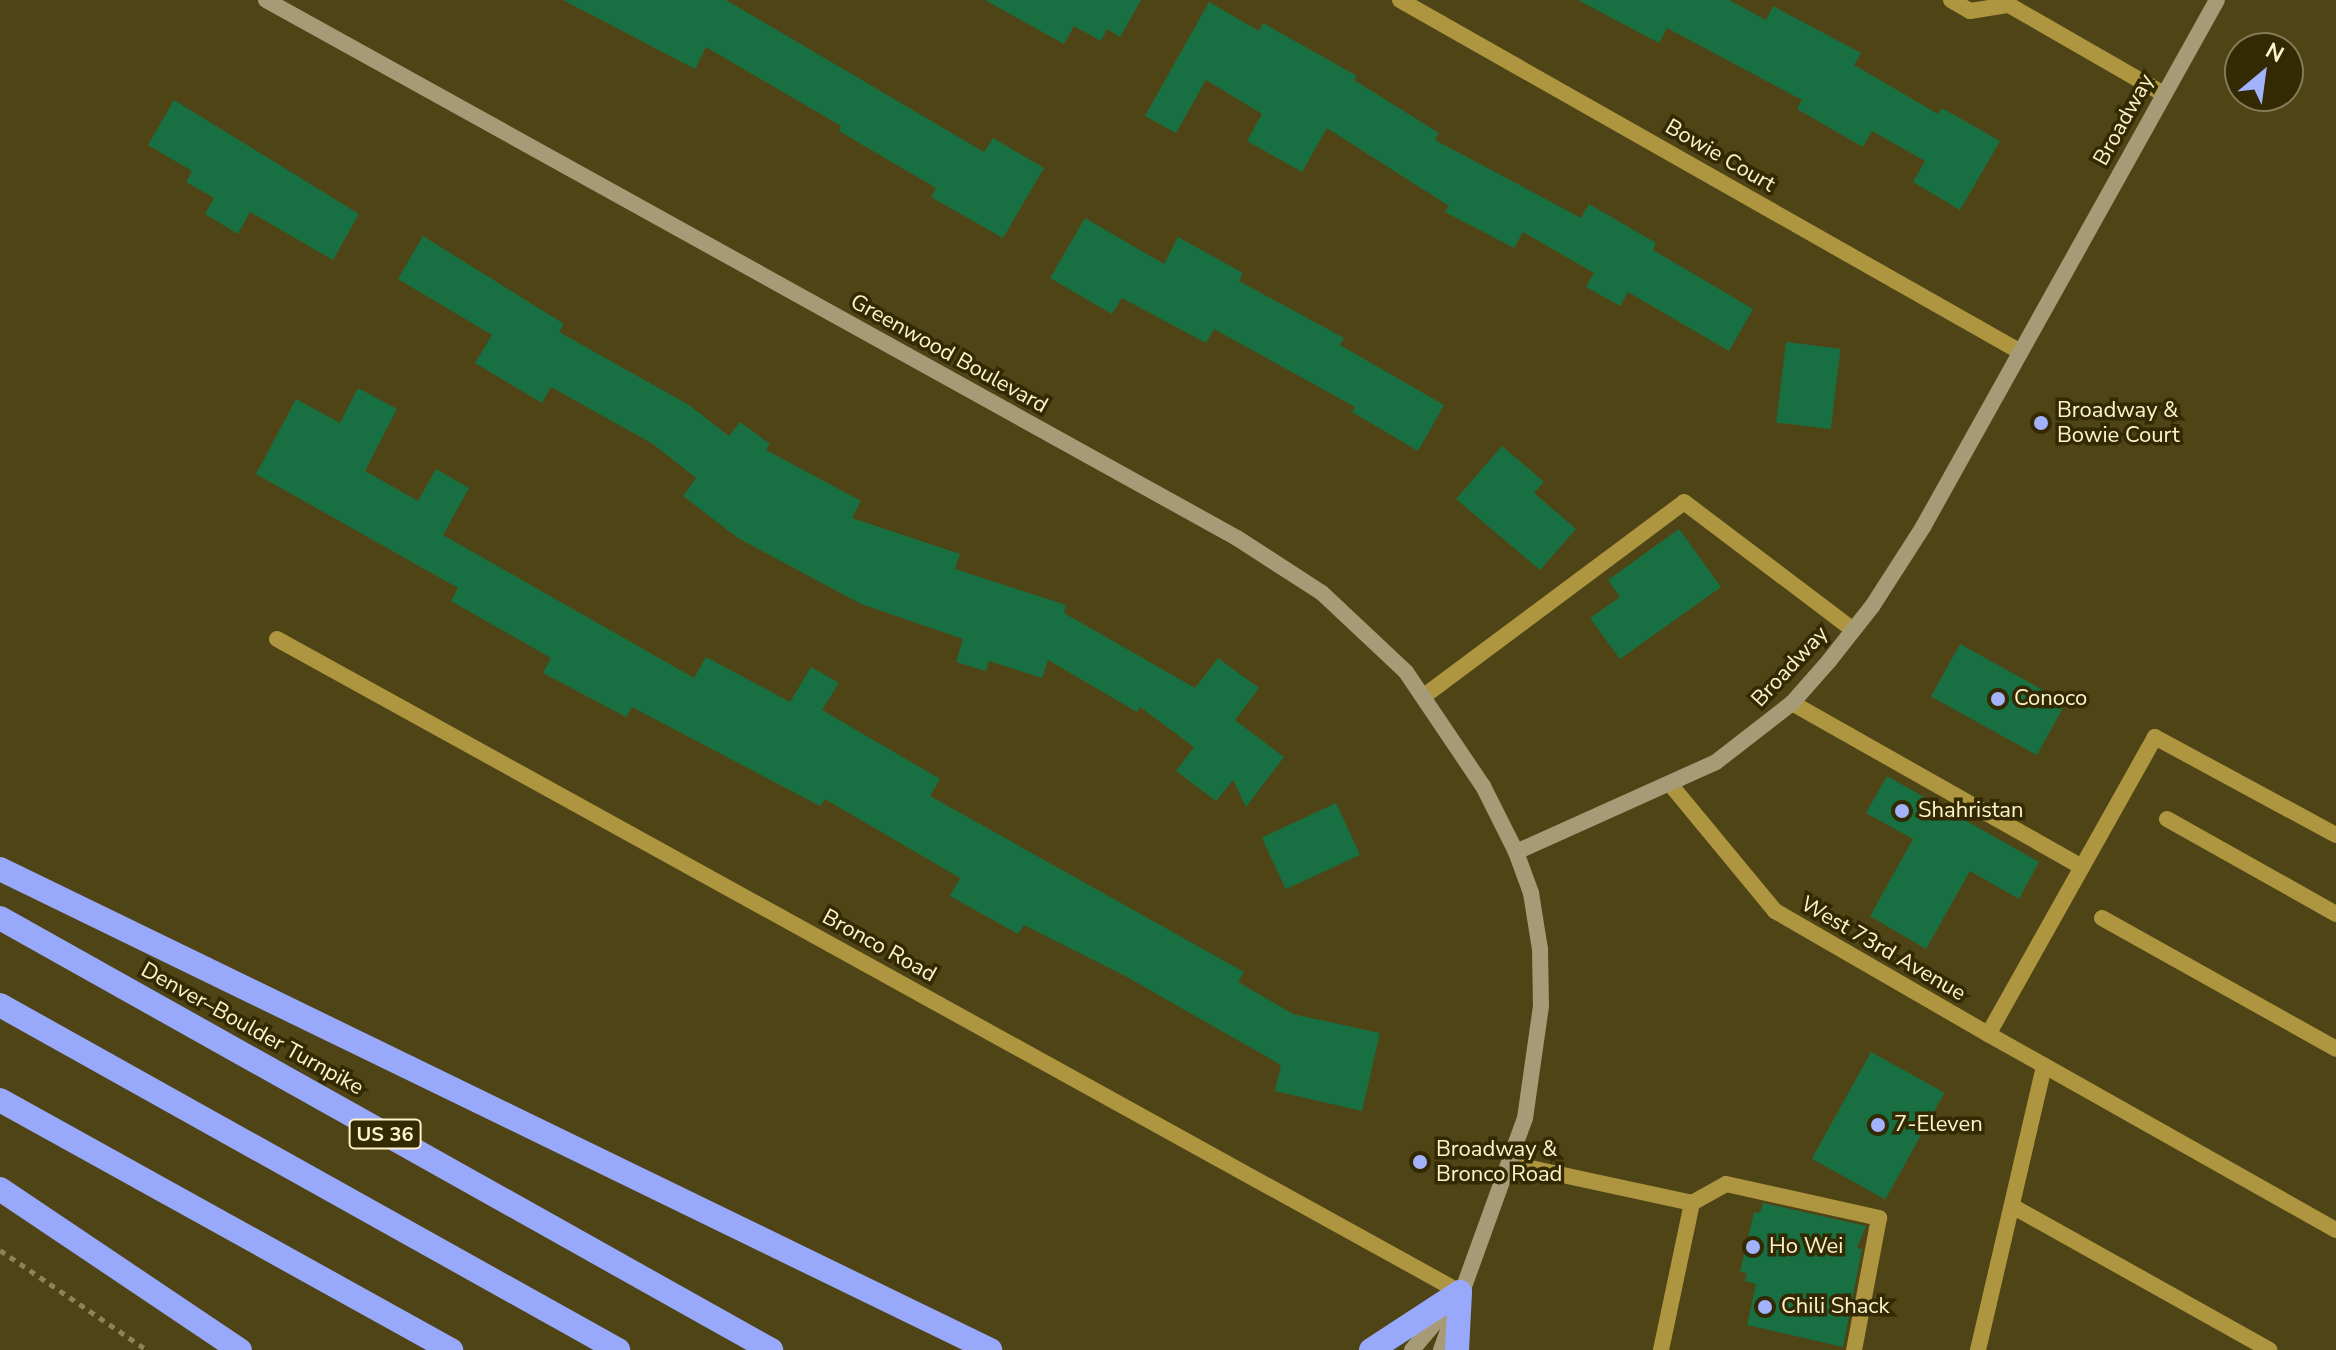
<!DOCTYPE html>
<html>
<head>
<meta charset="utf-8">
<style>
  body { margin:0 }
  #map { position:relative; width:2336px; height:1350px; overflow:hidden; background:#4f4415; font-family:"Nunito Sans",sans-serif }
  div>[style] { position:absolute }
  .building>* { inset:0; background:#187042; transform-origin:0 0 }
  .path>* { height:5px; margin-top:-2.5px; transform-origin:0; background:repeating-linear-gradient(90deg,#8e8356 0 6px,transparent 0 12px) }
  .lane>* { height:16px; margin:-8px; padding:0 8px; transform-origin:8px; border-radius:8px; background:#ad963f }
  .street>* { height:16px; margin:-8px; padding:0 8px; transform-origin:8px; border-radius:8px; background:#ad963f }
  .secondary>* { height:16px; margin:-8px; padding:0 8px; transform-origin:8px; border-radius:8px; background:#a79b77 }
  .highway>* { height:24px; margin:-12px; padding:0 12px; transform-origin:12px; border-radius:12px; background:#98a8fa }
  .dots>* { width:22px; height:22px; translate:-50% -50%; box-sizing:border-box; border:4px solid #332a04; border-radius:50% }
  span { translate:-50% -50%; white-space:nowrap; text-align:center; line-height:1.15; -webkit-text-stroke:7px #332a04; paint-order:stroke }
  .shield-label span { padding:2px 6px; background:#332a04; border:2px solid; border-radius:6px; -webkit-text-stroke-width:0 }
  .shield-label { font-size:20px; color:#fef3ca; font-weight:700 }
  .street-label { font-size:22px; color:#fef3ca }
  .poi-label { font-size:22px; color:#fef3ca }
  .left { translate:0 -50%; text-align:left }
  .north { position:absolute; left:2224px; top:32px; width:80px; height:80px; box-sizing:border-box; background:#332a04; border:2px solid #847a53; border-radius:50%; rotate:29deg; font-size:22px; font-weight:700; line-height:32px; text-align:center; color:#fef3ca }
  .north::after { content:''; display:block; margin:auto; width:28px; height:36px; background:#a3b2fd; clip-path:polygon(50% 0,100% 100%,50% 72%,0 100%) }
</style>
</head>
<body>
<div id="map">
  <div class="building">
    <div style="clip-path:polygon(563px 0,726px 0,984px 152px,993px 138px,1044px 168px,1003px 238px,931px 197px,936px 188px,839px 131px,841px 126px,706px 47px,695px 69px)"></div>
    <div style="clip-path:polygon(985px 0,1141px 0,1120px 37px,1107px 29px,1101px 41px,1074px 26px,1064px 44px)"></div>
    <div style="clip-path:polygon(1578px 0,1729px 0,1766px 20px,1773px 6px,1861px 53px,1854px 65px,1938px 114px,1942px 108px,2000px 141px,1960px 210px,1913px 182px,1925px 161px,1872px 131px,1863px 147px,1797px 109px,1802px 100px,1667px 28px,1659px 43px)"></div>
    <div style="clip-path:polygon(1209px 2px,1259px 31px,1263px 23px,1357px 76px,1354px 80px,1439px 133px,1435px 140px,1581px 218px,1589px 204px,1656px 243px,1653px 250px,1753px 309px,1729px 351px,1628px 292px,1620px 306px,1586px 287px,1594px 273px,1523px 232px,1514px 248px,1445px 212px,1449px 206px,1327px 128px,1302px 172px,1247px 141px,1262px 114px,1206px 80px,1176px 133px,1145px 116px)"></div>
    <div style="clip-path:polygon(174px 100px,359px 214px,333px 260px,250px 212px,238px 234px,205px 214px,214px 198px,186px 182px,192px 171px,148px 145px)"></div>
    <div style="clip-path:polygon(1085px 218px,1164px 264px,1178px 237px,1243px 273px,1239px 281px,1344px 338px,1340px 345px,1444px 405px,1418px 451px,1352px 412px,1355px 407px,1214px 329px,1206px 343px,1122px 298px,1112px 314px,1050px 278px)"></div>
    <div style="clip-path:polygon(423px 236px,564px 324px,559px 332px,689px 405px,729px 436px,740px 422px,770px 444px,766px 450px,861px 501px,852px 518px,960px 554px,955px 569px,1066px 605px,1064px 613px,1195px 688px,1218px 658px,1259px 688px,1235px 720px,1284px 757px,1246px 807px,1233px 780px,1216px 801px,1176px 771px,1194px 747px,1140px 707px,1137px 712px,1048px 660px,1042px 678px,989px 661px,986px 671px,956px 662px,963px 639px,861px 604px,738px 538px,683px 496px,696px 478px,653px 444px,551px 387px,542px 403px,475px 363px,492px 335px,398px 279px)"></div>
    <div style="left:1786px;top:342px;width:55px;height:81px;rotate:7deg"></div>
    <div style="clip-path:polygon(358px 388px,397px 409px,365px 471px,418px 501px,436px 469px,469px 488px,443px 535px,694px 678px,706px 657px,790px 702px,811px 667px,839px 683px,822px 710px,940px 779px,930px 796px,1244px 972px,1238px 982px,1293px 1014px,1380px 1033px,1362px 1111px,1275px 1091px,1281px 1065px,1127px 977px,1024px 925px,1018px 934px,950px 896px,960px 878px,825px 799px,820px 806px,632px 707px,626px 717px,543px 673px,551px 658px,451px 601px,458px 588px,256px 474px,296px 399px,340px 423px)"></div>
    <div style="clip-path:polygon(1502px 446px,1544px 482px,1534px 493px,1576px 529px,1540px 570px,1456px 499px)"></div>
    <div style="clip-path:polygon(1679px 529px,1721px 587px,1620px 659px,1590px 618px,1620px 597px,1608px 580px)"></div>
    <div style="left:1960px;top:644px;width:121px;height:60px;rotate:29deg"></div>
    <div style="clip-path:polygon(1887px 776px,2039px 862px,2019px 899px,1970px 871px,1926px 949px,1870px 916px,1913px 839px,1866px 813px)"></div>
    <div style="left:1336px;top:803px;width:57px;height:82px;rotate:65deg"></div>
    <div style="left:1871px;top:1052px;width:84px;height:122px;rotate:29deg"></div>
    <div style="clip-path:polygon(1763px 1203px,1866px 1226px,1857px 1248px,1862px 1249px,1843px 1347px,1747px 1325px,1756px 1284px,1745px 1281px,1747px 1273px,1740px 1272px,1754px 1212px,1760px 1213px)"></div>
  </div>
  <div class="path">
    <div style="left:0;top:1250px;width:178px;rotate:34.2deg"></div>
  </div>
  <div class="lane">
    <div style="left:1951px;top:0;width:22px;rotate:30deg"></div>
    <div style="left:1970px;top:11px;width:39px;rotate:-9deg"></div>
    <div style="left:2009px;top:5px;width:179px;rotate:29.9deg"></div>
    <div style="left:1424px;top:696px;width:324px;rotate:-36.7deg"></div>
    <div style="left:1684px;top:502px;width:212px;rotate:37.1deg"></div>
    <div style="left:1792px;top:703px;width:333px;rotate:29.5deg"></div>
    <div style="left:2167px;top:819px;width:194px;rotate:29.3deg"></div>
    <div style="left:2336px;top:835px;width:206px;rotate:-151.6deg"></div>
    <div style="left:2155px;top:737px;width:341px;rotate:119.3deg"></div>
    <div style="left:1988px;top:1034px;width:399px;rotate:29.4deg"></div>
    <div style="left:2102px;top:918px;width:268px;rotate:29.2deg"></div>
    <div style="left:1512px;top:1164px;width:184px;rotate:12.2deg"></div>
    <div style="left:1692px;top:1203px;width:39px;rotate:-29deg"></div>
    <div style="left:1726px;top:1184px;width:157px;rotate:12.5deg"></div>
    <div style="left:1879px;top:1218px;width:134px;rotate:100.7deg"></div>
    <div style="left:2012px;top:1206px;width:295px;rotate:29.2deg"></div>
    <div style="left:1661px;top:1350px;width:150px;rotate:-78.1deg"></div>
    <div style="left:1978px;top:1350px;width:292px;rotate:-76.9deg"></div>
  </div>
  <div class="street">
    <div style="left:1400px;top:0;width:712px;rotate:29.56deg"></div>
    <div style="left:277px;top:639px;width:1351px;rotate:28.9deg"></div>
    <div style="left:1670px;top:784px;width:165px;rotate:50.4deg"></div>
    <div style="left:1775px;top:911px;width:246px;rotate:30deg"></div>
  </div>
  <div class="secondary">
    <div style="left:266px;top:0;width:1110px;rotate:28.99deg"></div>
    <div style="left:1237px;top:538px;width:101px;rotate:32.9deg"></div>
    <div style="left:1322px;top:593px;width:115px;rotate:43.2deg"></div>
    <div style="left:1406px;top:672px;width:138px;rotate:56deg"></div>
    <div style="left:1483px;top:786px;width:74px;rotate:63.4deg"></div>
    <div style="left:1516px;top:852px;width:44px;rotate:69.9deg"></div>
    <div style="left:1531px;top:893px;width:57px;rotate:80.9deg"></div>
    <div style="left:1540px;top:949px;width:57px;rotate:89deg"></div>
    <div style="left:1541px;top:1006px;width:113px;rotate:98.1deg"></div>
    <div style="left:1525px;top:1118px;width:247px;rotate:109.9deg"></div>
    <div style="left:1516px;top:852px;width:219px;rotate:-24.2deg"></div>
    <div style="left:1716px;top:762px;width:96px;rotate:-37.8deg"></div>
    <div style="left:1792px;top:703px;width:56px;rotate:-48.6deg"></div>
    <div style="left:1829px;top:661px;width:71px;rotate:-51.8deg"></div>
    <div style="left:1873px;top:605px;width:93px;rotate:-57.3deg"></div>
    <div style="left:1923px;top:527px;width:603px;rotate:-60.84deg"></div>
    <div style="left:1412px;top:1350px;width:57px;rotate:-49.9deg"></div>
  </div>
  <div class="highway">
    <div style="left:0;top:869px;width:1101px;rotate:25.91deg"></div>
    <div style="left:0;top:918px;width:884px;rotate:29.26deg"></div>
    <div style="left:0;top:1005px;width:708px;rotate:29.17deg"></div>
    <div style="left:0;top:1100px;width:516px;rotate:29deg"></div>
    <div style="left:0;top:1189px;width:289px;rotate:33.9deg"></div>
    <div style="left:1371px;top:1350px;width:106px;rotate:-33.1deg"></div>
    <div style="left:1457px;top:1350px;width:58px;rotate:-87deg"></div>
  </div>
  <div class="dots">
    <div style="left:2041px;top:423px;background:#a3b2fd"></div>
    <div style="left:1998px;top:699px;background:#a3b2fd"></div>
    <div style="left:1902px;top:811px;background:#a3b2fd"></div>
    <div style="left:1878px;top:1125px;background:#a3b2fd"></div>
    <div style="left:1420px;top:1162px;background:#a3b2fd"></div>
    <div style="left:1753px;top:1247px;background:#a3b2fd"></div>
    <div style="left:1765px;top:1307px;background:#a3b2fd"></div>
  </div>
  <div class="shield-label">
    <span style="left:385px;top:1134px">US 36</span>
  </div>
  <div class="street-label">
    <span style="left:2124px;top:120px;rotate:-61deg">Broadway</span>
    <span style="left:1720px;top:156px;rotate:30deg">Bowie Court</span>
    <span style="left:949px;top:354px;rotate:29deg">Greenwood Boulevard</span>
    <span style="left:1790px;top:667px;rotate:-47deg">Broadway</span>
    <span style="left:879px;top:946px;rotate:29deg">Bronco Road</span>
    <span style="left:1883px;top:949px;rotate:30deg">West 73rd Avenue</span>
    <span style="left:252px;top:1029px;rotate:29deg">Denver–Boulder Turnpike</span>
  </div>
  <div class="poi-label">
    <span class="left" style="left:2057px;top:423px">Broadway &amp;<br>Bowie Court</span>
    <span class="left" style="left:2014px;top:699px">Conoco</span>
    <span class="left" style="left:1918px;top:811px">Shahristan</span>
    <span class="left" style="left:1894px;top:1125px">7-Eleven</span>
    <span class="left" style="left:1436px;top:1162px">Broadway &amp;<br>Bronco Road</span>
    <span class="left" style="left:1769px;top:1247px">Ho Wei</span>
    <span class="left" style="left:1781px;top:1307px">Chili Shack</span>
  </div>
  <div class="north">N</div>
</div>
</body>
</html>
